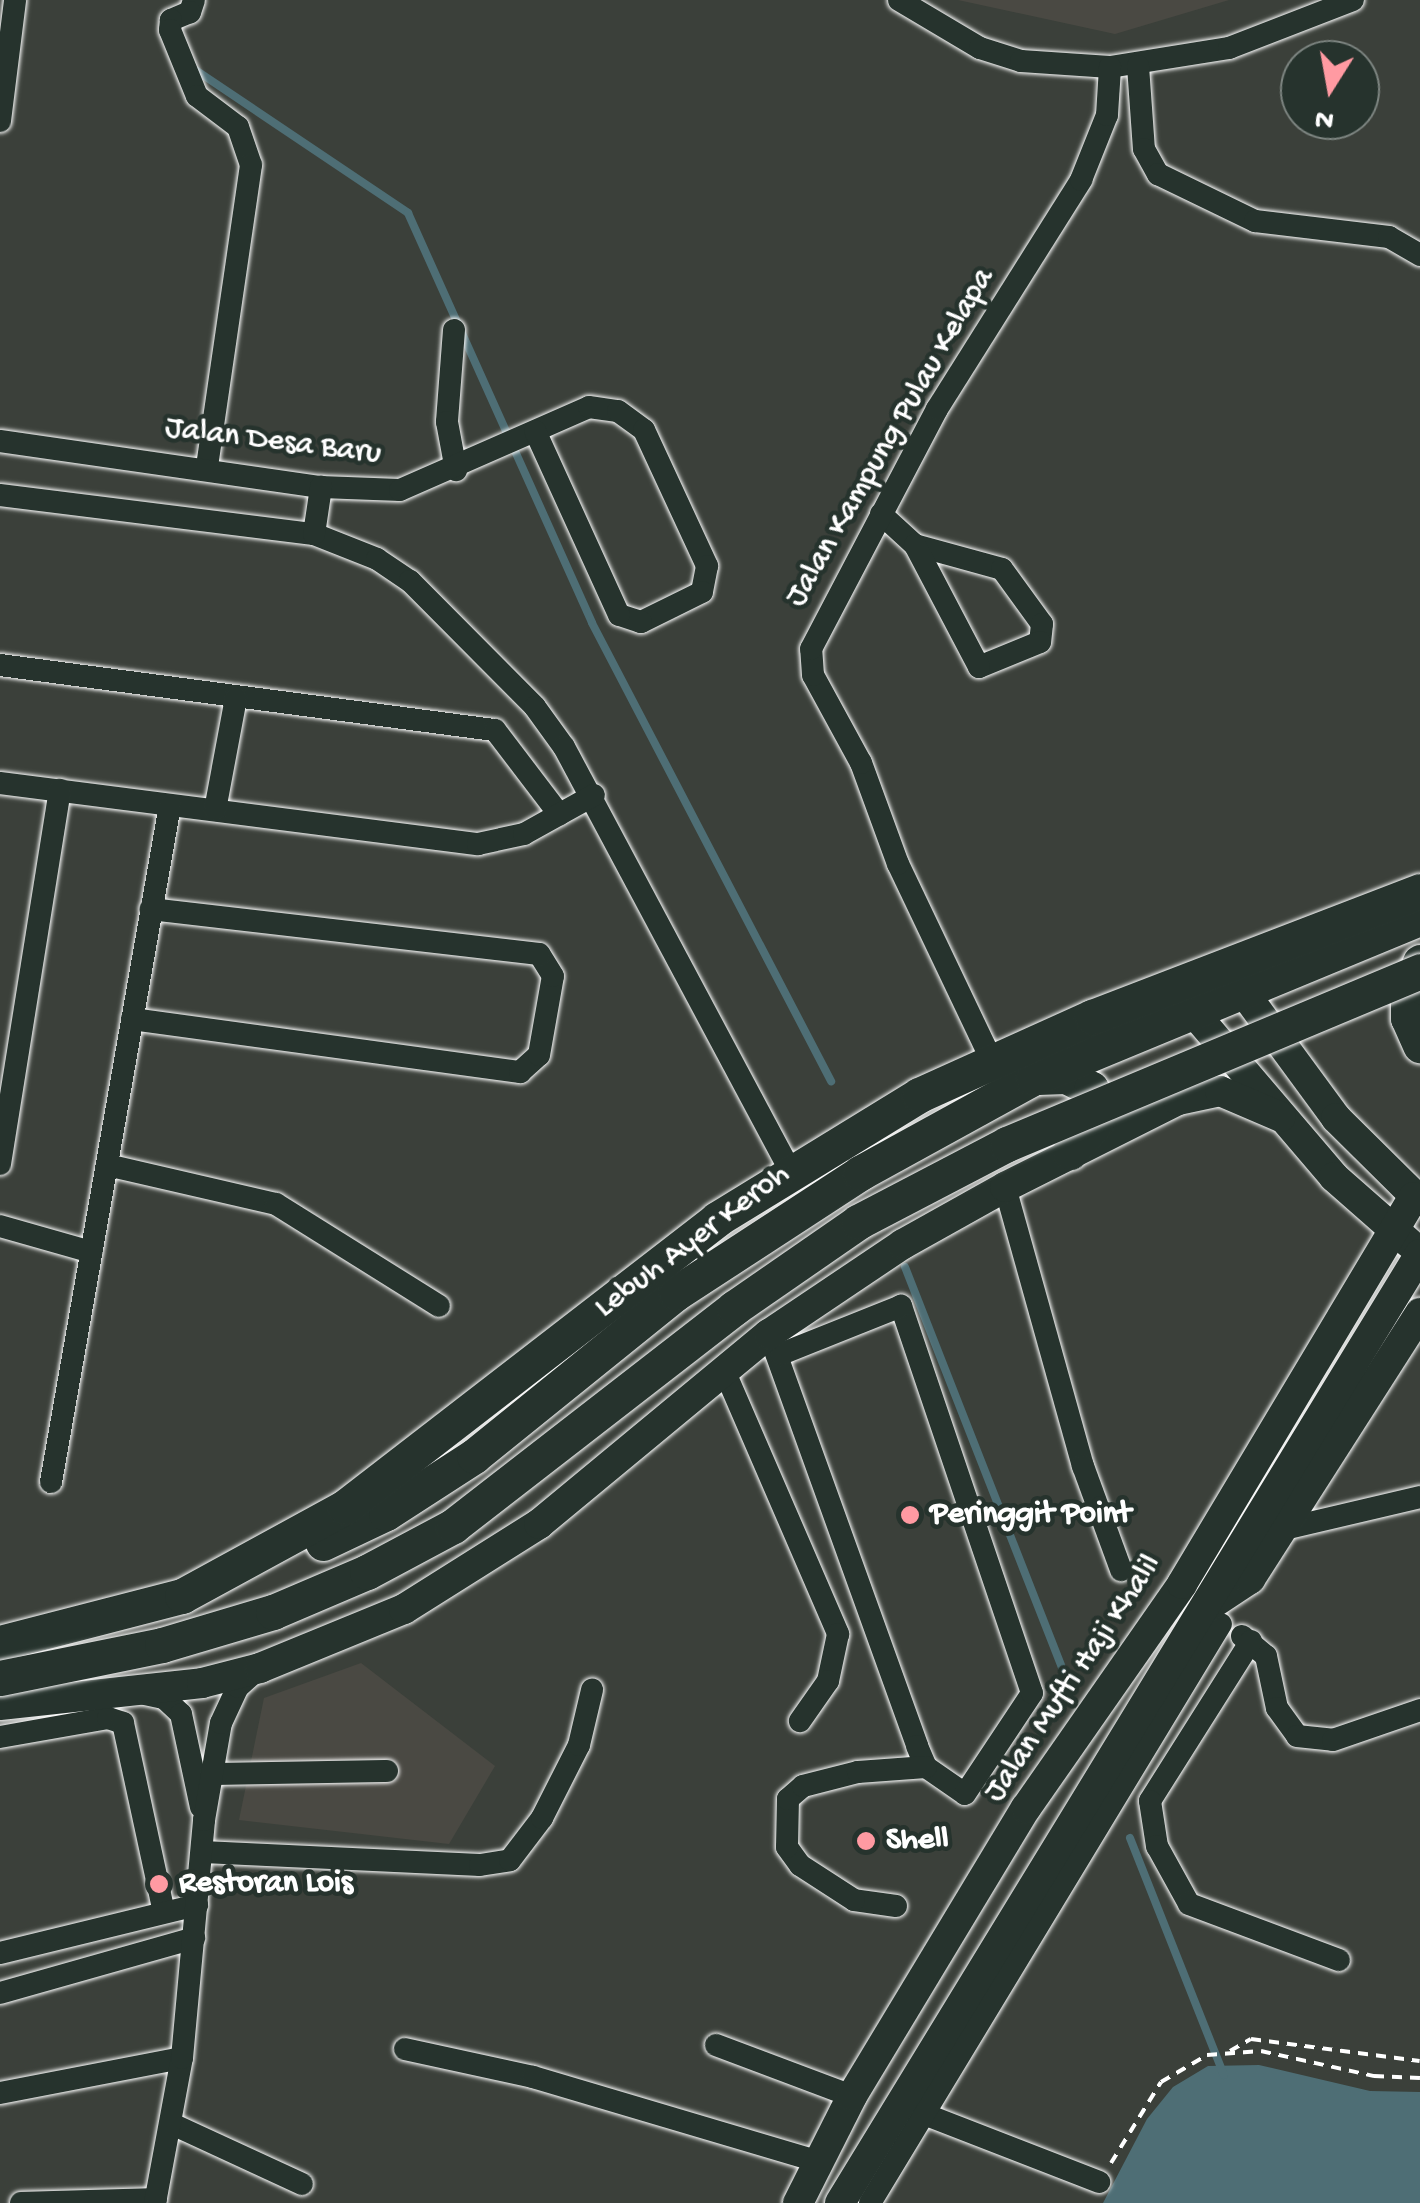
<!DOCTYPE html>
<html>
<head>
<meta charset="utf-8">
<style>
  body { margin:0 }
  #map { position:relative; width:1420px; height:2203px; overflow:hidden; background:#3b403a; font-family:"Gochi Hand",sans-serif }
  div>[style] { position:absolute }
  .built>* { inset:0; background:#4a4943 }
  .water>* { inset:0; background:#4e6e75 }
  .stream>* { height:8px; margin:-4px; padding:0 4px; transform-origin:4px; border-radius:4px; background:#4e6e75 }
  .path>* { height:4px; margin-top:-2px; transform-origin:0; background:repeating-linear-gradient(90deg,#fff 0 10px,transparent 0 18px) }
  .roads { filter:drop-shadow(0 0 2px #fff) drop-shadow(0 0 2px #fff) }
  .minor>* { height:22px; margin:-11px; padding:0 11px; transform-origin:11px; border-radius:11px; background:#26332d }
  .major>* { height:30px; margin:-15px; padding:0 15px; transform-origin:15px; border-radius:15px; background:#26332d }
  .highway>* { height:35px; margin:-17.5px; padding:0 17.5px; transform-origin:17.5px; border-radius:17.5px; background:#26332d }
  .bridges { filter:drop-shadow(0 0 2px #fff) drop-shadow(0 0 2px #fff) }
  .highway-bridge>* { height:35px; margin:-17.5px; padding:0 17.5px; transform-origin:17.5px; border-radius:17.5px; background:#26332d }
  .dots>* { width:28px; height:28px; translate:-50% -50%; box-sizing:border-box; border:5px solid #26332d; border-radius:50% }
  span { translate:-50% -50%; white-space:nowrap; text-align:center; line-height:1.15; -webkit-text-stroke:9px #26332d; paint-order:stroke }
  .street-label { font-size:32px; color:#fff }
  .poi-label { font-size:32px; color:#fff; font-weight:700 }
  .left { translate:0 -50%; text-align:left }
  .north { position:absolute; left:1280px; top:40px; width:100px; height:100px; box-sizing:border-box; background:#26332d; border:2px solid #7d8581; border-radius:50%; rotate:191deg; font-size:28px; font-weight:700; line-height:40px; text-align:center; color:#fff }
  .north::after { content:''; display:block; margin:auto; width:35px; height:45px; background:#ff9aa2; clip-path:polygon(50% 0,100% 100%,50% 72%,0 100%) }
</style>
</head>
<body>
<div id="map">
  <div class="built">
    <div style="clip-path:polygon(958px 0,1229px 0,1115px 34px)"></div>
    <div style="clip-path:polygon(361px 1663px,495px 1766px,449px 1844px,239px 1820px,264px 1698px)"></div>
  </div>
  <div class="water">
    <div style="clip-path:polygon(1259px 2065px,1370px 2091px,1420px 2092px,1420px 2203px,1103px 2203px,1147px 2119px,1173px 2087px,1208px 2066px)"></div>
  </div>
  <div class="stream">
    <div style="left:194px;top:69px;width:258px;rotate:33.9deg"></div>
    <div style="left:408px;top:213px;width:449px;rotate:65.8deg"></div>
    <div style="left:592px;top:623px;width:517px;rotate:62.44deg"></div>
    <div style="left:905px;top:1267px;width:449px;rotate:68.6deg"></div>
    <div style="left:1130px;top:1838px;width:255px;rotate:68.4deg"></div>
  </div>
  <div class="path">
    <div style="left:1230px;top:2051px;width:24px;rotate:-30deg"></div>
    <div style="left:1251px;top:2039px;width:170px;rotate:7.4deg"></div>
    <div style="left:1111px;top:2163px;width:95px;rotate:-58.3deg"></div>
    <div style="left:1161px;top:2082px;width:53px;rotate:-30.4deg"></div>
    <div style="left:1207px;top:2055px;width:54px;rotate:-4.2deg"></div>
    <div style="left:1261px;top:2051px;width:116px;rotate:12.5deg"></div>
    <div style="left:1374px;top:2076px;width:46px;rotate:2.5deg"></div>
  </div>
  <div class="roads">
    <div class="minor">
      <div style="left:194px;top:0;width:13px;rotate:108deg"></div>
      <div style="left:190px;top:12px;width:21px;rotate:157deg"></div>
      <div style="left:171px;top:20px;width:10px;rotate:96deg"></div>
      <div style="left:170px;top:30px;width:71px;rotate:67.8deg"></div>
      <div style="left:197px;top:96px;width:51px;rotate:37.1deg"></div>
      <div style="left:238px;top:127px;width:40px;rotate:71.1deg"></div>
      <div style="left:251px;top:165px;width:305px;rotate:98.3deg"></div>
      <div style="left:899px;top:0;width:94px;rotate:30.7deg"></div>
      <div style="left:980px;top:48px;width:43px;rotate:17.6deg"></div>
      <div style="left:1021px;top:61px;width:89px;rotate:3.9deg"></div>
      <div style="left:1110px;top:67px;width:121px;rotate:-9.1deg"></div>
      <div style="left:1229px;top:48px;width:133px;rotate:-21.2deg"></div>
      <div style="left:1138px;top:66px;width:83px;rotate:85.9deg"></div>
      <div style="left:1144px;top:149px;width:29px;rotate:61deg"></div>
      <div style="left:1158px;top:174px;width:108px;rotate:25.9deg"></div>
      <div style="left:1255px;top:221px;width:135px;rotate:6.8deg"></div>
      <div style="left:1389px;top:237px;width:36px;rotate:30deg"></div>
      <div style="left:0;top:121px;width:122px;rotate:-82.9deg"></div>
      <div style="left:454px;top:330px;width:92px;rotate:94.4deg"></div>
      <div style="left:447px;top:422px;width:49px;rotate:79.4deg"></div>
      <div style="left:0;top:441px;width:324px;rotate:8.2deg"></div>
      <div style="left:321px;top:487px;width:79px;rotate:2.2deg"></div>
      <div style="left:400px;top:490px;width:206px;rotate:-23.7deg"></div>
      <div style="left:589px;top:407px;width:29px;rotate:8deg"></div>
      <div style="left:618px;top:411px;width:32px;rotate:36deg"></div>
      <div style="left:644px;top:430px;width:150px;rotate:65.1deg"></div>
      <div style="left:707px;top:566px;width:26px;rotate:101deg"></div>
      <div style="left:702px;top:592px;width:68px;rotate:153.8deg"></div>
      <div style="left:641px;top:622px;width:23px;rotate:-162deg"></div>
      <div style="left:619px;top:615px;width:202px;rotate:-114.5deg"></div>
      <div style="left:0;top:495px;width:316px;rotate:7.1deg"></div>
      <div style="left:314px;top:534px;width:68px;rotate:21.6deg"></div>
      <div style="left:377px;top:559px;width:40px;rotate:34deg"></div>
      <div style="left:410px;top:581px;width:177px;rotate:45.2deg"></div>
      <div style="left:535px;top:707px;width:49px;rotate:54.1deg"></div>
      <div style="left:564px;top:747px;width:478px;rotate:61.9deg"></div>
      <div style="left:881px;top:514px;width:46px;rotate:42.4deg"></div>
      <div style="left:915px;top:545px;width:90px;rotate:15.4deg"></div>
      <div style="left:1002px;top:569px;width:68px;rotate:54deg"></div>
      <div style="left:1042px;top:624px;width:18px;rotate:96deg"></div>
      <div style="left:1040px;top:642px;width:66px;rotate:157.7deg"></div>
      <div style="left:979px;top:667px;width:138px;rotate:-117.7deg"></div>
      <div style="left:314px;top:534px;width:48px;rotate:-81.5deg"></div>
      <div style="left:0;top:665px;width:499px;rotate:7.5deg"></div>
      <div style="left:495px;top:730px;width:106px;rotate:52.7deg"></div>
      <div style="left:0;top:783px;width:482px;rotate:7.3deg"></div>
      <div style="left:478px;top:844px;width:47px;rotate:-12.3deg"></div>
      <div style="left:524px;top:834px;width:80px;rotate:-29.1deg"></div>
      <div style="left:215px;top:810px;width:114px;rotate:-79.4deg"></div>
      <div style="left:132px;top:1019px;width:392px;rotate:7.8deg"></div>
      <div style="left:520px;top:1072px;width:25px;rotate:-42deg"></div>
      <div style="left:539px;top:1055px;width:80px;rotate:-80deg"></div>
      <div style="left:553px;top:976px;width:26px;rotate:-122deg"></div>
      <div style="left:539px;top:954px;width:391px;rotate:-173.4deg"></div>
      <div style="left:992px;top:1061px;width:218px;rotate:-115.5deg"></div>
      <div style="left:898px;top:864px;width:108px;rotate:-110.1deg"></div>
      <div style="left:861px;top:763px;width:100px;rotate:-118.6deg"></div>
      <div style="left:813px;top:675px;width:26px;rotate:-94deg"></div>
      <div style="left:811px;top:649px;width:271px;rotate:-62.3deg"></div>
      <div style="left:937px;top:409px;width:271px;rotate:-57.8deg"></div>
      <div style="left:1081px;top:180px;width:70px;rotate:-68.2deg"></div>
      <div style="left:1107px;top:115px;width:48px;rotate:-86.4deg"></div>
      <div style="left:0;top:1164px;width:379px;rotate:-80.9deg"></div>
      <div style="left:107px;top:1165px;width:173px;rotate:13deg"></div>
      <div style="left:276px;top:1204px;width:192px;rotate:32deg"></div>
      <div style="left:1005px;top:1187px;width:290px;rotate:74.4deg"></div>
      <div style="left:1083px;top:1466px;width:111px;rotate:69.9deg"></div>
      <div style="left:0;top:1226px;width:95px;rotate:15.9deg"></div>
      <div style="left:769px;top:1334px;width:438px;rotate:70.2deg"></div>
      <div style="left:917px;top:1746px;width:23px;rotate:67deg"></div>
      <div style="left:926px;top:1767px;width:47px;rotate:34.7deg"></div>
      <div style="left:965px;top:1794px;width:121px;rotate:-56.4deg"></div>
      <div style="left:1032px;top:1693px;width:409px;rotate:-108.7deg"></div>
      <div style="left:901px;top:1306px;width:129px;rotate:158.2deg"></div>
      <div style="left:724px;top:1370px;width:288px;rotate:66.6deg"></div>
      <div style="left:838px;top:1634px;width:48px;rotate:102deg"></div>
      <div style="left:828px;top:1681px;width:49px;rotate:125deg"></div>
      <div style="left:51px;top:1482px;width:687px;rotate:-80.03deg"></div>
      <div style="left:1284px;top:1529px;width:140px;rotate:-13.2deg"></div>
      <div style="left:1242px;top:1636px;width:31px;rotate:40deg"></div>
      <div style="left:1266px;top:1656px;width:53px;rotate:78.1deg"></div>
      <div style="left:1277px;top:1708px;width:34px;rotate:54deg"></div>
      <div style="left:1297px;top:1736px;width:36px;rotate:6deg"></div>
      <div style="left:1333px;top:1740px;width:92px;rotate:-19deg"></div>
      <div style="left:1251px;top:1641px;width:189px;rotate:122.3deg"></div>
      <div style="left:1150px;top:1801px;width:46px;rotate:81.2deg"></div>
      <div style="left:1157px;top:1846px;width:66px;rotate:61.1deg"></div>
      <div style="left:1189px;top:1904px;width:160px;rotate:20.5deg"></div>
      <div style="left:140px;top:1693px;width:25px;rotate:12deg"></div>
      <div style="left:164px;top:1698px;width:23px;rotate:43deg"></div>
      <div style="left:181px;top:1714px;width:95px;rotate:77.9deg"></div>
      <div style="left:0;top:1737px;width:110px;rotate:-10deg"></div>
      <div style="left:108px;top:1718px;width:16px;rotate:18deg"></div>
      <div style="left:123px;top:1723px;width:193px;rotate:77.8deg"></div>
      <div style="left:212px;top:1774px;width:175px;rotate:-1deg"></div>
      <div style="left:203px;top:1852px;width:277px;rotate:2.7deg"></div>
      <div style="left:480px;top:1865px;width:30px;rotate:-9deg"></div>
      <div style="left:510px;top:1860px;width:53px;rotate:-52.7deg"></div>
      <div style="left:542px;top:1818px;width:82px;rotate:-63.1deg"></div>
      <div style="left:579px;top:1745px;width:57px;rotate:-76.7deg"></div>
      <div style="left:896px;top:1906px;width:42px;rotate:-171.9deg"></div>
      <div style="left:854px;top:1900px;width:64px;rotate:-147.1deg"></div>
      <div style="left:800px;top:1865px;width:22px;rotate:-126deg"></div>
      <div style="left:787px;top:1847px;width:48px;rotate:-88.8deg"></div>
      <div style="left:788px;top:1799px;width:20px;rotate:-41deg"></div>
      <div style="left:803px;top:1786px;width:57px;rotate:-14.3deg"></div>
      <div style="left:858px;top:1772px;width:68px;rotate:-4.2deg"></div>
      <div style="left:0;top:1953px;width:203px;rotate:-13.7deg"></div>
      <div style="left:0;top:1993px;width:202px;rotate:-15.8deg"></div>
      <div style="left:716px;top:2045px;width:145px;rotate:20.6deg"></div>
      <div style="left:405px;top:2049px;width:131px;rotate:12.3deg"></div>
      <div style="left:533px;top:2077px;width:296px;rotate:16.5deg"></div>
      <div style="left:0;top:2093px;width:185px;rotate:-10.9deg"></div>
      <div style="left:924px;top:2114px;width:188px;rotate:21.2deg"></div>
      <div style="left:172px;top:2124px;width:143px;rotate:24.8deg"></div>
      <div style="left:21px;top:2203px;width:135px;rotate:-1.7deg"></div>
      <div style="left:155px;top:2203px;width:147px;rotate:-79.5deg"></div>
      <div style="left:182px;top:2058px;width:239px;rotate:-84.7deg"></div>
      <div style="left:204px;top:1820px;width:98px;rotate:-80.1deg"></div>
      <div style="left:221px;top:1723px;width:40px;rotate:-65deg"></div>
      <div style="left:238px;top:1687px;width:25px;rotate:-42deg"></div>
      <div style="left:870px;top:2203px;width:677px;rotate:-58.78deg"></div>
    </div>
    <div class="major">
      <div style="left:1245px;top:994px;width:154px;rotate:53.7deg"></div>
      <div style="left:1336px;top:1118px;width:118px;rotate:44.7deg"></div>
      <div style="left:1195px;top:1014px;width:214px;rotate:49.5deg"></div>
      <div style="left:1334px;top:1177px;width:100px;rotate:41.3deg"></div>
      <div style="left:1206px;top:1608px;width:53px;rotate:-33.4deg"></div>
      <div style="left:1250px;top:1579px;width:316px;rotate:-57.4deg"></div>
      <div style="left:0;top:1705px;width:203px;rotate:-6.2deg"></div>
      <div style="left:202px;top:1683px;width:60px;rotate:-14.5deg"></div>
      <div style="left:260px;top:1668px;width:156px;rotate:-22.3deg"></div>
      <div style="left:404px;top:1609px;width:160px;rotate:-32.2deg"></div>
      <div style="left:539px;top:1524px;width:298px;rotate:-39.6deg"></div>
      <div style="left:769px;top:1334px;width:161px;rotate:-33.9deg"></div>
      <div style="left:903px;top:1244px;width:117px;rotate:-29.2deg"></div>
      <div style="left:1005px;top:1187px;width:194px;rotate:-26.7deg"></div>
      <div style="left:1178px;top:1100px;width:43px;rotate:-12.1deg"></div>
      <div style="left:1220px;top:1091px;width:66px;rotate:23.1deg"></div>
      <div style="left:798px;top:2203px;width:120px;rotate:-63.2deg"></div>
      <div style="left:852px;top:2096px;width:336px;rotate:-58.9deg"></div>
      <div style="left:1026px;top:1808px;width:273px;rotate:-55.1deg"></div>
      <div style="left:1182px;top:1584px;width:451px;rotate:-59.1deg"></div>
      <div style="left:840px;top:2203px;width:1112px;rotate:-58.57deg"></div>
    </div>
    <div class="highway">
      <div style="left:1420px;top:962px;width:32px;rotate:112deg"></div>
      <div style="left:1408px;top:992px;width:26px;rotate:90deg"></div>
      <div style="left:1408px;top:1018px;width:30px;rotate:66deg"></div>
      <div style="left:1038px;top:1077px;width:28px;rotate:-2deg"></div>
      <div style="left:1066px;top:1076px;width:28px;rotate:27deg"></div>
      <div style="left:1091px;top:1089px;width:33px;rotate:81deg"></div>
      <div style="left:1096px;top:1122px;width:40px;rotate:131deg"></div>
      <div style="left:323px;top:1543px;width:70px;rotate:-25.5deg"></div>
      <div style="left:386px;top:1513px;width:105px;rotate:-32.9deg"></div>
      <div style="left:474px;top:1456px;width:260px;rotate:-38.9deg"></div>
      <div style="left:676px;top:1293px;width:220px;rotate:-33.1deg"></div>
      <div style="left:860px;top:1173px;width:197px;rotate:-28.8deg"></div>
      <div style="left:1033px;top:1078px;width:419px;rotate:-22.5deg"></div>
      <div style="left:0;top:1643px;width:188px;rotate:-14.5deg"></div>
      <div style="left:182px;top:1596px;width:186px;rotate:-28.6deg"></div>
      <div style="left:345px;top:1507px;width:470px;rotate:-37.7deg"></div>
      <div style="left:717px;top:1219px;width:237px;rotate:-31.5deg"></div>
      <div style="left:919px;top:1095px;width:190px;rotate:-24.3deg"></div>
      <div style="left:1092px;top:1017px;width:351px;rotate:-21deg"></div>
    </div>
  </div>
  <div class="bridges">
    <div class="highway-bridge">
      <div style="left:0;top:1678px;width:165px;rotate:-11.5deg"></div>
      <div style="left:162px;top:1645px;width:116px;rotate:-16.6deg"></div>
      <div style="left:273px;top:1612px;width:102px;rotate:-23.1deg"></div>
      <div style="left:367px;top:1572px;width:98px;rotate:-28.1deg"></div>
      <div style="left:453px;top:1526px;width:356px;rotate:-37.8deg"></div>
      <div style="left:734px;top:1308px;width:151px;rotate:-34.7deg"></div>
      <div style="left:858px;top:1222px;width:168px;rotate:-27.6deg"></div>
      <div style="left:1007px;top:1144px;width:448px;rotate:-22.7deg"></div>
    </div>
  </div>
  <div class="dots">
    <div style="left:910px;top:1515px;background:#ff9aa2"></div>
    <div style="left:866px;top:1841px;background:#ff9aa2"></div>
    <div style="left:159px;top:1884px;background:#ff9aa2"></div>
  </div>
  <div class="street-label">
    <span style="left:891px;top:438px;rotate:-60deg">Jalan Kampung Pulau Kelapa</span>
    <span style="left:273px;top:442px;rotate:7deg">Jalan Desa Baru</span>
    <span style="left:693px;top:1242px;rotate:-37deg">Lebuh Ayer Keroh</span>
    <span style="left:1074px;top:1679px;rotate:-56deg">Jalan Mufti Haji Khalil</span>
  </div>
  <div class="poi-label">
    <span class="left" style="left:930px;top:1515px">Peringgit Point</span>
    <span class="left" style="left:886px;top:1841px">Shell</span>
    <span class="left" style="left:179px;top:1884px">Restoran Lois</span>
  </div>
  <div class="north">N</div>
</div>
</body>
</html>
